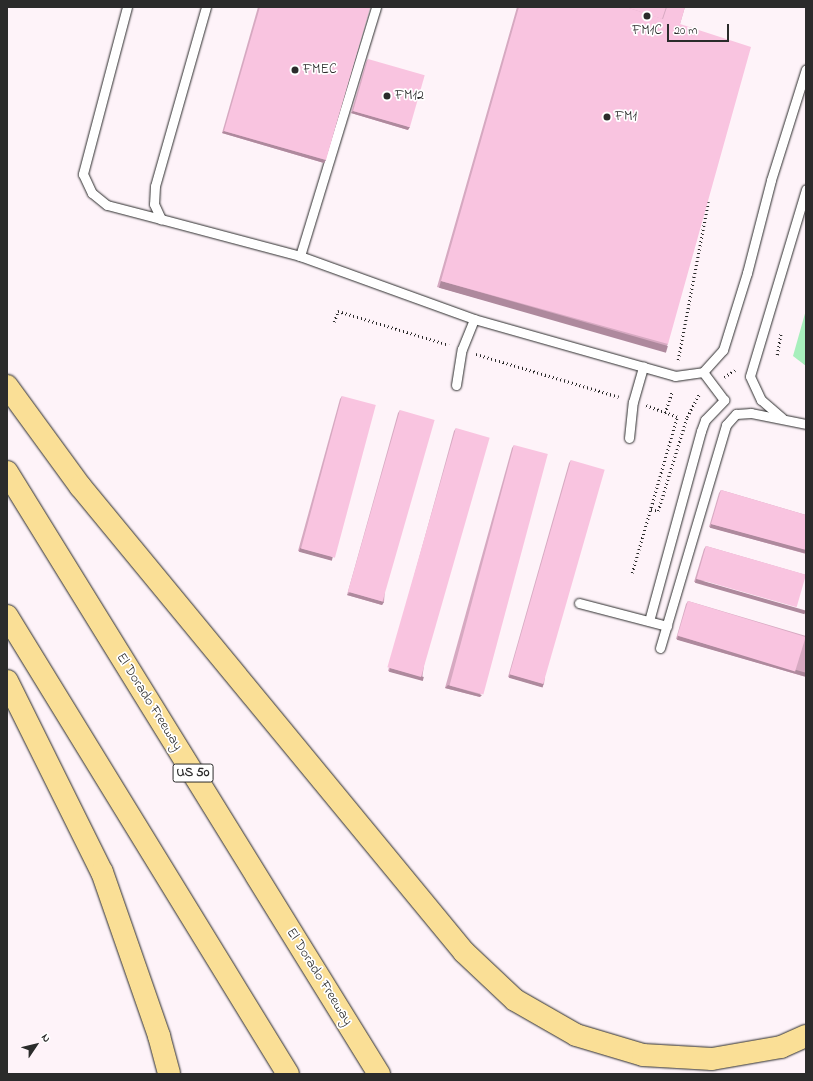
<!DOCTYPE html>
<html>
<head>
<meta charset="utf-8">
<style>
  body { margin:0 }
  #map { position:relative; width:813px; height:1081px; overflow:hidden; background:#fef3f9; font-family:"Indie Flower",sans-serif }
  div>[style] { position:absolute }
  .green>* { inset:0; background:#a7efbc }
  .path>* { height:2.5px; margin-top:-1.25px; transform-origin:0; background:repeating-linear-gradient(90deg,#2b2b2b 0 1px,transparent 0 4px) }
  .roads { filter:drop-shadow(0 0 1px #2b2b2b) drop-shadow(0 0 1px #2b2b2b) }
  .lane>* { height:9px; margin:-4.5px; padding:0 4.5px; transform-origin:4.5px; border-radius:4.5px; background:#fff }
  .highway>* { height:22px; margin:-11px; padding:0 11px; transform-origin:11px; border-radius:11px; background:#fadf96 }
  .wall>* { inset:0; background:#d6a9c1 }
  .shaded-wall>* { inset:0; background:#ae899d; transform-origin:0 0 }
  .building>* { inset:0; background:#f9c4e0; transform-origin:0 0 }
  .dots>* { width:11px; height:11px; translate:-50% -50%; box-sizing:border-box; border:2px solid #fff; border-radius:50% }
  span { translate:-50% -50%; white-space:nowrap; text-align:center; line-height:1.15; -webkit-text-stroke:3.5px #fff; paint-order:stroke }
  .shield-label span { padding:1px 3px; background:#fff; border:1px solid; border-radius:3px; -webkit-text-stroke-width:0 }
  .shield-label { font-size:13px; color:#2b2b2b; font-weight:700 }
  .poi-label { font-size:14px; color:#2b2b2b }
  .left { translate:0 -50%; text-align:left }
  .street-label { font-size:14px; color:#2b2b2b }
  .frame { position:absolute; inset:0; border:8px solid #2b2b2b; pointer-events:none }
  .north { position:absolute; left:16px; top:1025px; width:40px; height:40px; -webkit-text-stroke:3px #fff; paint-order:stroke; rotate:55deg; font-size:11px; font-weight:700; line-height:16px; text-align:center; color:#2b2b2b }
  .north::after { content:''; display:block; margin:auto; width:14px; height:18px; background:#2b2b2b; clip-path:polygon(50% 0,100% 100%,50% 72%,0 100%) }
  .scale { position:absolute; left:667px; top:24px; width:62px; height:18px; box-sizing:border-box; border:2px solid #2b2b2b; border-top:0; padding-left:5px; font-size:12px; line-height:14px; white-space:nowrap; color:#2b2b2b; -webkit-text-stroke:3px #fff; paint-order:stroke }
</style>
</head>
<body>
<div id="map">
  <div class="green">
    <div style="clip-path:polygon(806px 310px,806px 366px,793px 356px)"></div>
  </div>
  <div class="path">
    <div style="left:334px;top:322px;width:12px;rotate:-70deg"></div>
    <div style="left:338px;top:311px;width:116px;rotate:17deg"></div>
    <div style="left:476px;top:354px;width:149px;rotate:16.7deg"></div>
    <div style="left:777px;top:355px;width:22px;rotate:-80deg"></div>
    <div style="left:678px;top:360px;width:161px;rotate:-79.2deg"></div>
    <div style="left:724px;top:377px;width:13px;rotate:-32deg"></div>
    <div style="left:665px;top:413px;width:23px;rotate:-72deg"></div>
    <div style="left:651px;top:509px;width:7px;rotate:16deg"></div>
    <div style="left:658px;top:511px;width:98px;rotate:-72.9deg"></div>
    <div style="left:687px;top:417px;width:27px;rotate:-62deg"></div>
    <div style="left:632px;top:573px;width:162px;rotate:-73.9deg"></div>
    <div style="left:677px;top:417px;width:33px;rotate:-160deg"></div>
  </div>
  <div class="roads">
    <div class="lane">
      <div style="left:127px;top:7px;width:173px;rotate:104.8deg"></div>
      <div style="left:83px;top:174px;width:21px;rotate:65deg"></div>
      <div style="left:92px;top:193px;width:19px;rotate:39deg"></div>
      <div style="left:107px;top:205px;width:56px;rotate:14.5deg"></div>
      <div style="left:206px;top:7px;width:186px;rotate:105.9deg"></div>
      <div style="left:155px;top:186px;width:18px;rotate:93deg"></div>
      <div style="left:154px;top:204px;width:17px;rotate:65deg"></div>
      <div style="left:161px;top:219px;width:144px;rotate:14.9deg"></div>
      <div style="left:300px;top:256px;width:185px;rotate:19.9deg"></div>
      <div style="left:474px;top:319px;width:209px;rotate:15.8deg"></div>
      <div style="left:675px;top:376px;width:28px;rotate:-8deg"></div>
      <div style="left:703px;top:372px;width:30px;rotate:-48deg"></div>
      <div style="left:723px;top:350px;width:81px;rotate:-72.7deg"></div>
      <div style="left:747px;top:273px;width:96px;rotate:-75.5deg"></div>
      <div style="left:771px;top:180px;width:116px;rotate:-72.5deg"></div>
      <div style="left:300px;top:256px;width:260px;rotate:-73deg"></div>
      <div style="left:456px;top:385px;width:36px;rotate:-81deg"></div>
      <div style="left:462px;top:349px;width:32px;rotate:-68deg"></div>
      <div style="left:782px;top:418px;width:28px;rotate:-139deg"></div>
      <div style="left:761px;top:400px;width:26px;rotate:-115deg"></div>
      <div style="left:750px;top:376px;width:195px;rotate:-73.3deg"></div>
      <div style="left:629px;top:438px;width:36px;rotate:-84deg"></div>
      <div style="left:633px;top:402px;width:37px;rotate:-74deg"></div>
      <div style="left:579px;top:603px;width:91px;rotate:14.6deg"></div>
      <div style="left:649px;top:621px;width:197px;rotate:-74.7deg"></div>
      <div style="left:701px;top:431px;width:12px;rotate:-70deg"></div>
      <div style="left:705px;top:420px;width:28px;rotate:-46deg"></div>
      <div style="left:724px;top:400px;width:35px;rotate:-127deg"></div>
      <div style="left:660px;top:648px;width:233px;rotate:-73.5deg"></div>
      <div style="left:726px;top:425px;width:15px;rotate:-48deg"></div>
      <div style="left:736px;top:414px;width:15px;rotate:-4deg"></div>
      <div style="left:751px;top:413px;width:56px;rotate:11.3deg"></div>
    </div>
    <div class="highway">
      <div style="left:7px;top:386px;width:124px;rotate:53.9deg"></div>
      <div style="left:80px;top:486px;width:604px;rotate:50.51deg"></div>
      <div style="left:464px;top:952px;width:70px;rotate:43.3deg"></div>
      <div style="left:515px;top:1000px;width:70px;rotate:29.8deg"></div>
      <div style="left:576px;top:1035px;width:70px;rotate:16.6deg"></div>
      <div style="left:643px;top:1055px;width:69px;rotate:3.3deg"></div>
      <div style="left:712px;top:1059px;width:70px;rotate:-9.9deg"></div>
      <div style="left:781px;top:1047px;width:27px;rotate:-24deg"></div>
      <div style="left:7px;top:472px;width:708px;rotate:58.29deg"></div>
      <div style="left:7px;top:616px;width:537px;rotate:58.47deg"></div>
      <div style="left:7px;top:681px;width:213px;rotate:63.6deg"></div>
      <div style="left:102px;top:872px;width:174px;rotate:70.8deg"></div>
      <div style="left:159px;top:1036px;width:39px;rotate:75deg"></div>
    </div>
  </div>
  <div class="wall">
    <div style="clip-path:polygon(258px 7px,370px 7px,324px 163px,222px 133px)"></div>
    <div style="clip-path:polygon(517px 7px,685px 7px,680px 24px,668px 344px,664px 350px,437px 287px)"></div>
    <div style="clip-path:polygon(368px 59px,408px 130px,351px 113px,366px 62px)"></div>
    <div style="clip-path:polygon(342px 396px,331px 560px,298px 551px,340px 399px)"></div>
    <div style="clip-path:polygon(400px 410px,384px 602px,382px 605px,347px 595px,398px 413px)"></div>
    <div style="clip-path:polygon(456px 428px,422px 680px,388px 671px,454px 431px)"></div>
    <div style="clip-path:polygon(514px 445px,480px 697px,445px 688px,512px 448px)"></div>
    <div style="clip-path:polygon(571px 460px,544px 684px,542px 687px,508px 677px,569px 463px)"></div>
    <div style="clip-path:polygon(721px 490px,806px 515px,806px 554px,709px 527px,719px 493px)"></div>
    <div style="clip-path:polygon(706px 546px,806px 575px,694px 582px,704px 549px)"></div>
    <div style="clip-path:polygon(688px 601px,806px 636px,806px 677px,676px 639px,686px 604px)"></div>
  </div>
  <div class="shaded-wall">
    <div style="clip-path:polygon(353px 111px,410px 127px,408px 130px,351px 113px)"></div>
    <div style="clip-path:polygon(224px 131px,326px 160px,324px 163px,222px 133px)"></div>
    <div style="left:441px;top:281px;width:236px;height:7px;rotate:16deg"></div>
    <div style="left:711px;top:524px;width:98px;height:4px;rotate:15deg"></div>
    <div style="left:300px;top:548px;width:34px;height:4px;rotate:15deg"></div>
    <div style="left:696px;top:579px;width:114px;height:4px;rotate:16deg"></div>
    <div style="clip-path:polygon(350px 592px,384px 602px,382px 605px,347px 595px)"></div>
    <div style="left:678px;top:636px;width:133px;height:4px;rotate:16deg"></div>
    <div style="left:390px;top:668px;width:35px;height:4px;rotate:15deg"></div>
    <div style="left:510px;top:674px;width:35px;height:4px;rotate:16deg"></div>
    <div style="clip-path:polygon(448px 685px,482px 695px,480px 697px,445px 688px)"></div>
  </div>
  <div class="building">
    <div style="clip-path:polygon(260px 7px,370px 7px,326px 160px,224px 131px)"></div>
    <div style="clip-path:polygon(519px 7px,626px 7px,663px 19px,667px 7px,685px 7px,680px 24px,751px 47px,668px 344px,441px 281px)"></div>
    <div style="clip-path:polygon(626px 7px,666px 7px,662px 19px)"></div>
    <div style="left:368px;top:59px;width:59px;height:54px;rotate:16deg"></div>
    <div style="left:342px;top:396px;width:35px;height:158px;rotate:15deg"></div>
    <div style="left:400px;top:410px;width:36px;height:189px;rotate:16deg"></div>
    <div style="left:456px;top:428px;width:35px;height:249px;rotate:16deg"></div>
    <div style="left:514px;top:445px;width:35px;height:249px;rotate:15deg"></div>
    <div style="left:571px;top:460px;width:35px;height:223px;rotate:16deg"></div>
    <div style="clip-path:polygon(721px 490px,806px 515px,806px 550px,711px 524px)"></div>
    <div style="left:706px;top:546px;width:104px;height:34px;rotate:16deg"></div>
    <div style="left:688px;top:601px;width:123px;height:36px;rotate:17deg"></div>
  </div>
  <div class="dots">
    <div style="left:647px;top:16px;background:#2b2b2b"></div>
    <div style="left:295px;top:70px;background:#2b2b2b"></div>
    <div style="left:387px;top:96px;background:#2b2b2b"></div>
    <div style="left:607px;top:117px;background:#2b2b2b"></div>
  </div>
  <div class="shield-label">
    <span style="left:193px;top:773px">US 50</span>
  </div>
  <div class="poi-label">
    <span style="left:647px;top:31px">FM1C</span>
    <span class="left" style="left:303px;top:70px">FMEC</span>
    <span class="left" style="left:395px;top:96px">FM12</span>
    <span class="left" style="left:615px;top:117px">FM1</span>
  </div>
  <div class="street-label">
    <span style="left:149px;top:702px;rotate:58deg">El Dorado Freeway</span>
    <span style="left:319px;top:977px;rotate:58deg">El Dorado Freeway</span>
  </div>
  <div class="frame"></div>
  <div class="north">N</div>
  <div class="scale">20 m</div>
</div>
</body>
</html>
